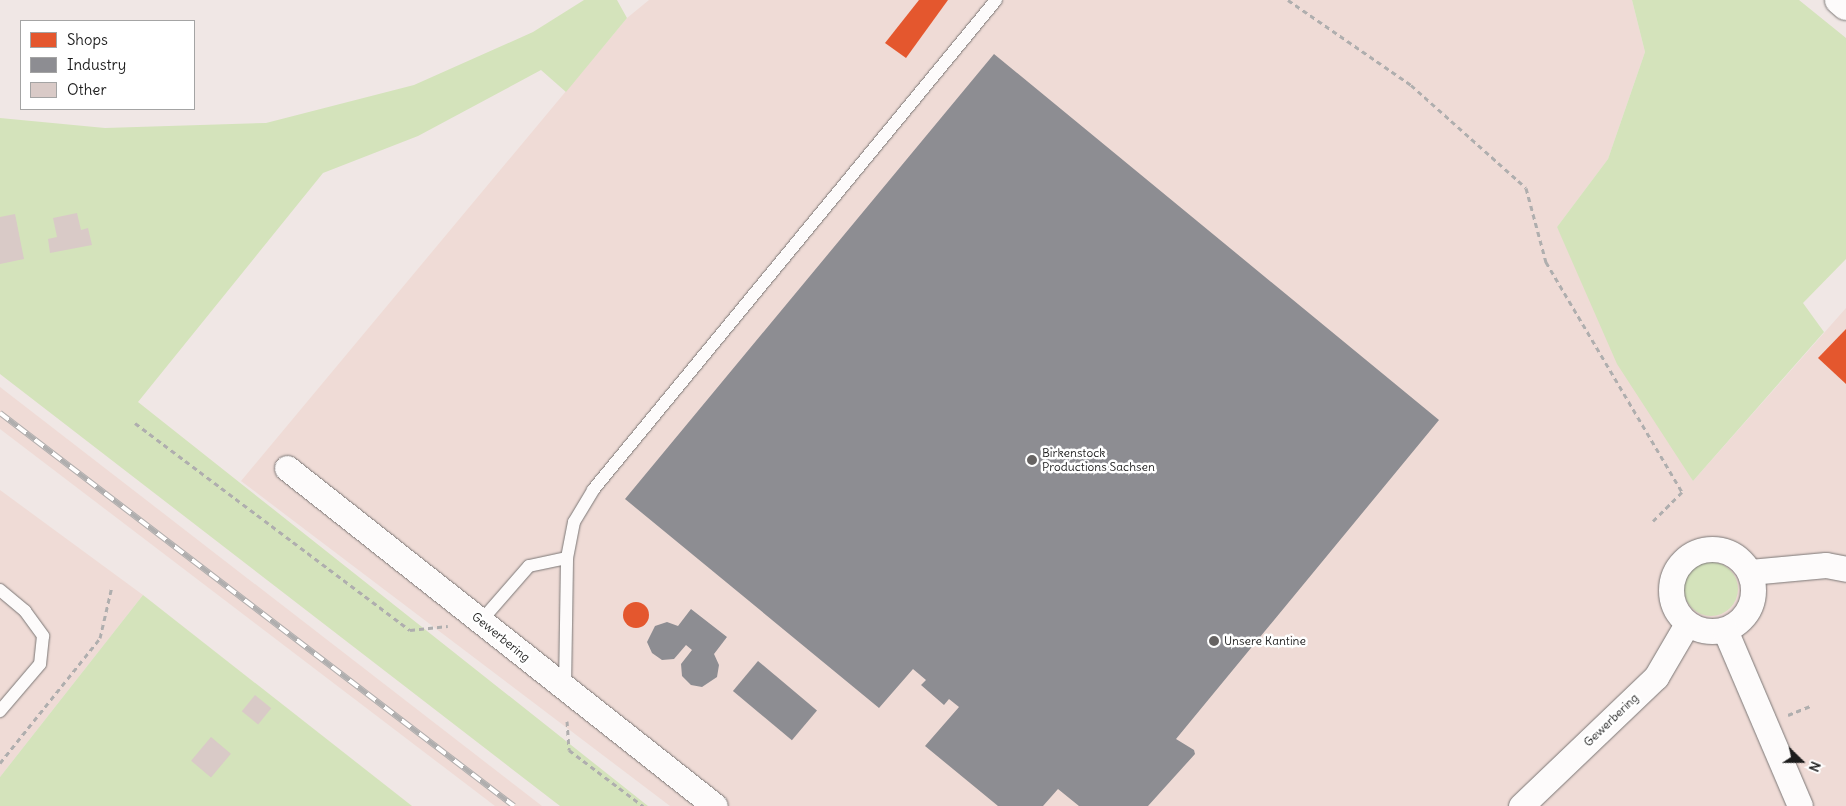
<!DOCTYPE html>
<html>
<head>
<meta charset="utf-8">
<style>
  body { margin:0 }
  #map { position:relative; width:1846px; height:806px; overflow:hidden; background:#f0e7e5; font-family:Delius,sans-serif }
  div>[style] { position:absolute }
  .built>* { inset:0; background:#efdbd6 }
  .green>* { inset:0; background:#d4e3bb }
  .round { border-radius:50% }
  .shops>* { inset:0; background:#e4572e }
  .industry>* { inset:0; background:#8d8d92; transform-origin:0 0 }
  .building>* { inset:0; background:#d9cac7; transform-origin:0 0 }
  .path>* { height:3px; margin-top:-1.5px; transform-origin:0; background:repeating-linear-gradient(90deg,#afaeae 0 5px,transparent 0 9px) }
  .roads { filter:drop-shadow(0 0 1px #7b7776) drop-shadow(0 0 1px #7b7776) }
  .lane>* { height:12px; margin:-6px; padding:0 6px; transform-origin:6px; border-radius:6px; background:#fdfbfb }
  .street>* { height:25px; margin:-12.5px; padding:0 12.5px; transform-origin:12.5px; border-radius:12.5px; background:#fdfbfb }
  .street>.ring { margin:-12.5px; padding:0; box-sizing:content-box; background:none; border:25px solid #fdfbfb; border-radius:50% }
  .primary>* { height:28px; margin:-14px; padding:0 14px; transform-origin:14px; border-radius:14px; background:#fdfbfb }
  .rail>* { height:5.5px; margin-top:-2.75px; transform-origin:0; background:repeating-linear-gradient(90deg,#fff 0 11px,#afaeae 0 22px); box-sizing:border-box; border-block:1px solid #afaeae }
  .dots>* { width:14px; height:14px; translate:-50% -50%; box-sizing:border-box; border:2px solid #fff; border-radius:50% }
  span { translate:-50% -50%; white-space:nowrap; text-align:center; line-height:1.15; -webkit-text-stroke:5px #fff; paint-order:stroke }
  .poi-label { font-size:12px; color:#1c1c1c }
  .left { translate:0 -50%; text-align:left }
  .street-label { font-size:12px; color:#1c1c1c }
  .legend { position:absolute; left:20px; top:20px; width:175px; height:90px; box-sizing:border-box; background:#fff; border:1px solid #a4a4a4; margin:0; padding:6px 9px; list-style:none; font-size:15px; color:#1c1c1c }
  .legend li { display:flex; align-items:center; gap:10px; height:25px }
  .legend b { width:25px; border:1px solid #a4a4a4 }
  .north { position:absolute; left:1776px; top:736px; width:50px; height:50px; -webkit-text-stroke:4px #fff; paint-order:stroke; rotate:112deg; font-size:14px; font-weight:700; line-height:20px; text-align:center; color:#1c1c1c }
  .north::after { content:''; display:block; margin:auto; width:18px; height:22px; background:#1c1c1c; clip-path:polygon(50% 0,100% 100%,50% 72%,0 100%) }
</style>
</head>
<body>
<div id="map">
  <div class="built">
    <div style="clip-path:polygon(649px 0,1632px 0,1645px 52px,1608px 159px,1557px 227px,1693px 481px,1846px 308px,1846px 806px,670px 806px,241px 481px,627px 18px)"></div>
    <div style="clip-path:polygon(0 387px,542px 806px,495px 806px,0 429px)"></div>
    <div style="clip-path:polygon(0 490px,143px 595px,0 777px)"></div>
  </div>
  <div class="green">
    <div style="clip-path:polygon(584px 0,617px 0,627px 18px,566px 92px,541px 70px,418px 136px,323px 173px,138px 402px,648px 806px,560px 806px,0 374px,0 118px,105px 128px,266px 123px,414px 85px,533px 32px)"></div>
    <div style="clip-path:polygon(1632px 0,1799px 0,1846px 38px,1846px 259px,1803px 303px,1824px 332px,1693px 481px,1617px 364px,1557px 227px,1608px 159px,1645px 52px)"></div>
    <div class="round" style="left:1684px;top:562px;width:54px;height:54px"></div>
    <div style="clip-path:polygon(143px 595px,412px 806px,0 806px,0 777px)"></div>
  </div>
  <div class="shops">
    <div style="clip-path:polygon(919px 0,948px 0,906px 58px,885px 43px)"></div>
    <div style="clip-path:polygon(1846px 329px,1846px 384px,1818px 358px)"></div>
    <div class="round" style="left:623px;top:602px;width:26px;height:26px"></div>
  </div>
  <div class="industry">
    <div style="clip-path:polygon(994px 54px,1439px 420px,1176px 739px,1194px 750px,1195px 754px,1148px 806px,1079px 806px,1058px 789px,1043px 806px,998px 806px,925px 746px,959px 707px,949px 699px,944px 705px,921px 685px,926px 680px,913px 669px,879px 708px,625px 499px)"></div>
    <div style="clip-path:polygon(691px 609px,727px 637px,714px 654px,719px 665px,717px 677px,702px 687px,691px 685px,682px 676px,681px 664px,692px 650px,686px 645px,674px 659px,662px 660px,652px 653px,647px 642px,655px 626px,667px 622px,678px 626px)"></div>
    <div style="left:758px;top:661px;width:77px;height:39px;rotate:40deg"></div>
  </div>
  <div class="building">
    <div style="clip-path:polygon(77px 213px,81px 230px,88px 228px,92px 245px,50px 253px,48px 239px,57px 237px,53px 218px)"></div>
    <div style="clip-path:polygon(15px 214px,24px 259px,0 264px,0 217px)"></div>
    <div style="left:255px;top:695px;width:21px;height:21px;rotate:39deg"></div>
    <div style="left:211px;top:737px;width:26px;height:31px;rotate:40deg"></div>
  </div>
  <div class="path">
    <div style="left:1288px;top:0;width:150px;rotate:34.6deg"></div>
    <div style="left:1411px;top:85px;width:154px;rotate:41.8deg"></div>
    <div style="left:1526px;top:188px;width:77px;rotate:74.9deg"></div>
    <div style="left:1546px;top:262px;width:267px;rotate:59.4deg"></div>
    <div style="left:1682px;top:492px;width:41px;rotate:135deg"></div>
    <div style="left:135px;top:423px;width:344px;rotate:37deg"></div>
    <div style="left:410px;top:630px;width:38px;rotate:-6deg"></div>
    <div style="left:1788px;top:715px;width:24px;rotate:-22deg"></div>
    <div style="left:567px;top:721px;width:29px;rotate:86deg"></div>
    <div style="left:569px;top:750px;width:93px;rotate:37.1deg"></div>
    <div style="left:0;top:763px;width:160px;rotate:-51.3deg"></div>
    <div style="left:100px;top:638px;width:53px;rotate:-77deg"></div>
  </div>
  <div class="roads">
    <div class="lane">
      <div style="left:0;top:590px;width:33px;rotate:40deg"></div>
      <div style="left:25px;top:611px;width:31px;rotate:54deg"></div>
      <div style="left:43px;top:636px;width:28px;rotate:96deg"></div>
      <div style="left:40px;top:664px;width:62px;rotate:130.4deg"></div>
      <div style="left:481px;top:621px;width:73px;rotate:-48.9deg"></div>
      <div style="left:529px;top:566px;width:39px;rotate:-12deg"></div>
      <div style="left:565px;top:688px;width:130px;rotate:-89.1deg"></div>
      <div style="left:567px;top:558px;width:37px;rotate:-79deg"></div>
      <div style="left:574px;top:522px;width:37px;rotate:-59deg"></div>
      <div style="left:593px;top:490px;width:634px;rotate:-50.56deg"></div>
    </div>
    <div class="street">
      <div style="left:287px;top:468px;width:545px;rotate:38.3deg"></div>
      <div class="ring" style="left:1671px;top:549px;width:57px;height:57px"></div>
      <div style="left:1750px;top:572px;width:76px;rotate:-5.3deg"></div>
      <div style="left:1826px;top:565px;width:20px;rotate:11deg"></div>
      <div style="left:1725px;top:630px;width:191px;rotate:66.9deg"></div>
      <div style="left:1521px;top:806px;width:187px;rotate:-43.7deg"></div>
      <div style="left:1656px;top:677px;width:61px;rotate:-59.7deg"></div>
    </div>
    <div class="primary">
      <div style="left:1839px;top:0;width:9px;rotate:41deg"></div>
    </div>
  </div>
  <div class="rail">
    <div style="left:0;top:413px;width:647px;rotate:37.4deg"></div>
  </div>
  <div class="dots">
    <div style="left:1032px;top:460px;background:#666362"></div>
    <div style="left:1214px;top:641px;background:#666362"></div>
  </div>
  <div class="poi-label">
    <span class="left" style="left:1042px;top:460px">Birkenstock<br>Productions Sachsen</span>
    <span class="left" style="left:1224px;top:641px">Unsere Kantine</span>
  </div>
  <div class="street-label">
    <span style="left:501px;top:637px;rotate:39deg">Gewerbering</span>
    <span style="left:1611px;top:720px;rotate:-44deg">Gewerbering</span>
  </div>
  <ul class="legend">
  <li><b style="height:14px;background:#e4572e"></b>Shops</li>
  <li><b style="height:14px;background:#8d8d92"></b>Industry</li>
  <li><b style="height:14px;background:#d9cac7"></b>Other</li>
  </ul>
  <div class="north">N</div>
</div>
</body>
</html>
